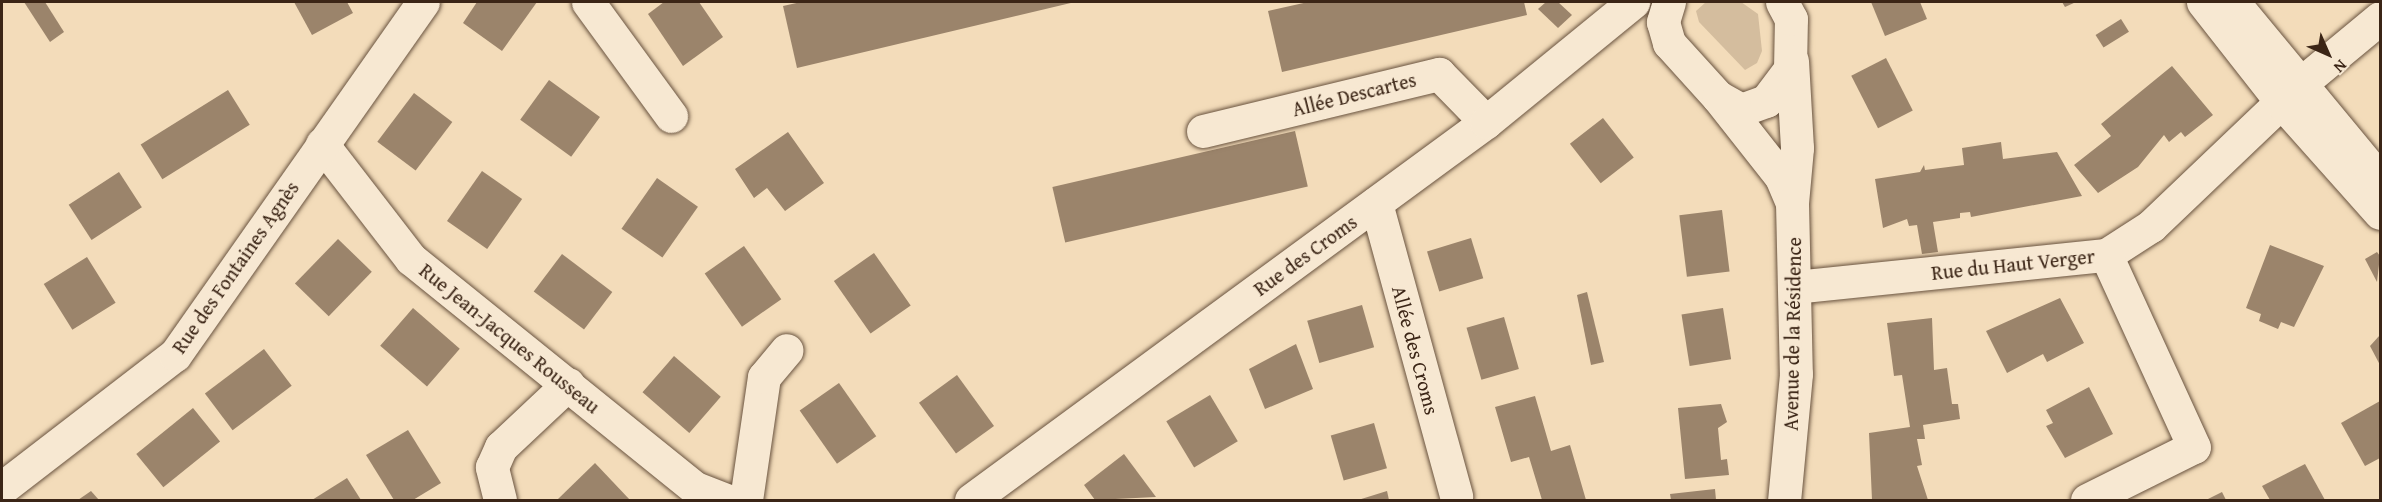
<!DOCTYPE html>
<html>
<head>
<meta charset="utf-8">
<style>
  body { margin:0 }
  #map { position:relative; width:2382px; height:502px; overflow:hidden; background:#f3dcba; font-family:"Gentium Book Plus",serif }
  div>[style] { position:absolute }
  .green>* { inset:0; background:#d4bd9e }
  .building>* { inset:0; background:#9b846b; transform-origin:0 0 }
  .roads { filter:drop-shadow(0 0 2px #69533f) drop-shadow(0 0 2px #69533f) }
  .street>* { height:33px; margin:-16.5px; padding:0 16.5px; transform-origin:16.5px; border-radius:16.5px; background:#f7e8d2 }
  .secondary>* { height:33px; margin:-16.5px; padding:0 16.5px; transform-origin:16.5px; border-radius:16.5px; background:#f7e8d2 }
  span { translate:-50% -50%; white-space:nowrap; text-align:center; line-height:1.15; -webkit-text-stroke:4.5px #f7e8d2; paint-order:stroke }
  .street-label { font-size:20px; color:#3b2516 }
  .frame { position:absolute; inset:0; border:3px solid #3b2516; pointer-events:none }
  .north { position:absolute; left:2298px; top:24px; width:60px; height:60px; -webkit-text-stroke:4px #f7e8d2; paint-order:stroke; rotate:135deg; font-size:16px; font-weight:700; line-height:24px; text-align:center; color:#3b2516 }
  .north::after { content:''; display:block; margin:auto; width:21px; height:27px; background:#3b2516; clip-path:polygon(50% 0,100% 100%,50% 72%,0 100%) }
</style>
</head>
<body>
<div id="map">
  <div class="green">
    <div style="clip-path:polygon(1706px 2px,1741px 2px,1758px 14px,1762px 51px,1757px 63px,1745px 70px,1699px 22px,1696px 11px)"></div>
  </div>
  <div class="building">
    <div style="clip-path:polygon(24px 2px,45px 2px,64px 32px,50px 42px)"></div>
    <div style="clip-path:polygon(294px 2px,347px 2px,353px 13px,312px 35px)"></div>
    <div style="clip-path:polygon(477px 2px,537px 2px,502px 51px,463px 23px)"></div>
    <div style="clip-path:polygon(664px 2px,699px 2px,723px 37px,683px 66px,648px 14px)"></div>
    <div style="clip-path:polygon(801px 2px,1075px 2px,797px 68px,783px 6px)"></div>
    <div style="clip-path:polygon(1308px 2px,1524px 2px,1527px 15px,1282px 72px,1268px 11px)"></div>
    <div style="clip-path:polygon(1546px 2px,1558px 2px,1572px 15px,1558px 28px,1538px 9px)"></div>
    <div style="clip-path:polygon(1871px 2px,1920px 2px,1927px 19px,1885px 36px)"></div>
    <div style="clip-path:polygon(2062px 2px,2076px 2px,2065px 7px)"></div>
    <div style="left:2121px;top:19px;width:15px;height:30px;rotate:58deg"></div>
    <div style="left:1886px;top:58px;width:59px;height:39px;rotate:63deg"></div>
    <div style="clip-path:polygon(2172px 66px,2213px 115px,2185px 137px,2181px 132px,2169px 142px,2164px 135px,2138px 167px,2098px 193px,2074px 165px,2111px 136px,2101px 124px)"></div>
    <div style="left:549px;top:80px;width:63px;height:49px;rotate:36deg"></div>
    <div style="left:228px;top:90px;width:41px;height:103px;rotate:58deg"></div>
    <div style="left:414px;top:93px;width:48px;height:61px;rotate:37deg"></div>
    <div style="left:1603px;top:118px;width:50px;height:42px;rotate:52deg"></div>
    <div style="left:1295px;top:131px;width:57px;height:249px;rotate:77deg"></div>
    <div style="clip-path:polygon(788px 132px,824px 183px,785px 211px,767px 188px,754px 198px,735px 169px)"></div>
    <div style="clip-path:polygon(2001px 142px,2003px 159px,2057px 152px,2082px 196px,1971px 217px,1970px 212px,1960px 213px,1960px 218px,1933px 222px,1938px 252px,1922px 254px,1917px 225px,1909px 226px,1907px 219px,1883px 228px,1875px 179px,1920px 172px,1924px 165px,1925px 170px,1964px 165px,1962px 148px)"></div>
    <div style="left:482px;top:171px;width:49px;height:61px;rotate:35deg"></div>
    <div style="left:119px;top:172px;width:42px;height:60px;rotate:57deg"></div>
    <div style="left:657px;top:178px;width:50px;height:62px;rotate:35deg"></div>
    <div style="left:1722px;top:210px;width:62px;height:43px;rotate:83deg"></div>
    <div style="left:1471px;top:238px;width:42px;height:46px;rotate:73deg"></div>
    <div style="left:338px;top:239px;width:47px;height:62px;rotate:44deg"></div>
    <div style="clip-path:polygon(2270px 245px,2324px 266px,2294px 327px,2281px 322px,2278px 329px,2259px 321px,2261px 314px,2246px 308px)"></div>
    <div style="left:744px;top:246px;width:65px;height:48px;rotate:55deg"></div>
    <div style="clip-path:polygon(2377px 252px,2380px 256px,2377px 282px,2365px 259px)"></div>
    <div style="left:874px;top:253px;width:64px;height:49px;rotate:55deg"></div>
    <div style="left:562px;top:254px;width:63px;height:47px;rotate:37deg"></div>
    <div style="left:87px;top:257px;width:54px;height:51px;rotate:58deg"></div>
    <div style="clip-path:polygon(1587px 292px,1604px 362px,1591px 365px,1577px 295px)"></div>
    <div style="clip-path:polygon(2060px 298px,2084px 343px,2047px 362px,2043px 354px,2007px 373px,1986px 331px)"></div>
    <div style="left:1362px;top:305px;width:44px;height:57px;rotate:74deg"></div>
    <div style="left:413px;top:308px;width:62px;height:50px;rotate:41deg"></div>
    <div style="left:1723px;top:308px;width:52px;height:42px;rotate:81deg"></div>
    <div style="left:1504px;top:317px;width:54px;height:39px;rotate:74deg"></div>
    <div style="clip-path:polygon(1932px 318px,1934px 370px,1947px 368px,1952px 404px,1958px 404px,1960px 419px,1923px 425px,1925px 439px,1917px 439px,1922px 465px,1917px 466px,1928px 500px,1872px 500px,1869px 433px,1910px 427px,1902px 375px,1894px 376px,1887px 323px)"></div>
    <div style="clip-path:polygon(2380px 335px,2380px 365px,2370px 346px)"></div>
    <div style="clip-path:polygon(1296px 344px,1313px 389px,1265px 409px,1249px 369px)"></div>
    <div style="left:264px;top:349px;width:46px;height:74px;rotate:53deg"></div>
    <div style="left:674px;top:356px;width:62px;height:48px;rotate:41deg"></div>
    <div style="left:957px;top:375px;width:63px;height:47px;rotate:54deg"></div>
    <div style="left:839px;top:383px;width:65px;height:48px;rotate:55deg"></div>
    <div style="clip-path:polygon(2089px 387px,2113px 434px,2065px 458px,2046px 426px,2053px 423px,2046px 410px)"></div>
    <div style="left:1210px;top:395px;width:54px;height:51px;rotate:59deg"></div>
    <div style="clip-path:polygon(1535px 396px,1551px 451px,1570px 445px,1586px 500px,1542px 500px,1529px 457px,1511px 462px,1495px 407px)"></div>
    <div style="clip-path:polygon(2380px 401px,2380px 458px,2365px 466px,2341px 423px)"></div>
    <div style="clip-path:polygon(1721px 404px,1727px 422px,1718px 428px,1721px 460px,1727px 459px,1729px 475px,1685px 479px,1678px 408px)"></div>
    <div style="left:193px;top:408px;width:43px;height:73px;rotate:51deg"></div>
    <div style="left:1374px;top:423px;width:47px;height:45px;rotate:74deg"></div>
    <div style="clip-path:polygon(408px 430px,441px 483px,413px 500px,394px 500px,366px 455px)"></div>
    <div style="clip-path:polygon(1124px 454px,1156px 497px,1095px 500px,1084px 485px)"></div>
    <div style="clip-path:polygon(595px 463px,630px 500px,557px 500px)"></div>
    <div style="clip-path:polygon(2305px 464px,2325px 500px,2270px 500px,2262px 486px)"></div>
    <div style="clip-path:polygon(347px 478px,361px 500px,312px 500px)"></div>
    <div style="clip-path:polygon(1715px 489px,1716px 500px,1671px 500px,1670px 494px)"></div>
    <div style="clip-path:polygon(91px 491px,99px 500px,78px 500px)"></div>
    <div style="clip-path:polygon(1387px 491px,1389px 500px,1358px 500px)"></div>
    <div style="clip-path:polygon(2222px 492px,2226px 500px,2206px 500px)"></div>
  </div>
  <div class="roads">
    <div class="street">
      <div style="left:588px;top:2px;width:141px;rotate:53.9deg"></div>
      <div style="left:1669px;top:2px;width:21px;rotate:107deg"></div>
      <div style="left:1663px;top:22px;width:22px;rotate:74deg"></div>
      <div style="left:1669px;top:43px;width:73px;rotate:47.8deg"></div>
      <div style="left:1718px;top:97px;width:26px;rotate:29deg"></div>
      <div style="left:1741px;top:110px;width:27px;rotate:-20deg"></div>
      <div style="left:1766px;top:101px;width:40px;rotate:-53deg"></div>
      <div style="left:1790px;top:69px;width:50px;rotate:-88.9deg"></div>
      <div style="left:1791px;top:19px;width:19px;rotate:-118deg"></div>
      <div style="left:1792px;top:61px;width:87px;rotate:86.7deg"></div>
      <div style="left:1797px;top:148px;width:55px;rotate:95.2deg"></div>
      <div style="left:1718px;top:97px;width:102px;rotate:51.8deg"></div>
      <div style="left:1781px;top:177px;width:28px;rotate:67deg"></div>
      <div style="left:1792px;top:203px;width:171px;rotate:88.7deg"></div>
      <div style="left:1796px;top:374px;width:127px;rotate:95.4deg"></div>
      <div style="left:1203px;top:131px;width:243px;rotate:-13.6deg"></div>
      <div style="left:1439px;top:74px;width:67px;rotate:45.6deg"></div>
      <div style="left:322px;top:144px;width:145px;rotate:52.3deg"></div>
      <div style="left:411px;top:259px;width:365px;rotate:38.9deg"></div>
      <div style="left:695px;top:488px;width:33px;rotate:21deg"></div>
      <div style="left:1376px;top:203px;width:304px;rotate:74.7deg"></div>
      <div style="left:1795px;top:287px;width:313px;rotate:-5.9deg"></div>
      <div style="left:2106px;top:255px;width:54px;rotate:-32.8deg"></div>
      <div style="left:2151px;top:226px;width:204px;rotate:-43.6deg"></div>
      <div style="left:2299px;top:85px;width:105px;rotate:-39.6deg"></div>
      <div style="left:2px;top:488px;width:218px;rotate:-37.6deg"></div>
      <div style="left:175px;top:355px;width:431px;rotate:-54.9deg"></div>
      <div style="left:500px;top:500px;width:34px;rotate:-104deg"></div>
      <div style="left:492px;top:467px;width:22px;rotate:-66deg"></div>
      <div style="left:501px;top:447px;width:92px;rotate:-43.2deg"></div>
      <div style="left:746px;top:500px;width:124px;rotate:-81.7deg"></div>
      <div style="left:764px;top:377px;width:35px;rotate:-50deg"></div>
      <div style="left:971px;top:500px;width:639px;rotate:-36.28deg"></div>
      <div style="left:1486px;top:122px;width:190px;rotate:-39.2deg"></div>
      <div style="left:2087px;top:500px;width:119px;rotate:-26.4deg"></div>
      <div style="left:2194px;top:447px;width:211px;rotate:-114.6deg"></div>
    </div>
    <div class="secondary">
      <div style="left:2203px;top:2px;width:130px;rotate:51.9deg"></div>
      <div style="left:2283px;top:104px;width:146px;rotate:48.3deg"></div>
      <div style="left:2233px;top:2px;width:231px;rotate:50.4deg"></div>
    </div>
  </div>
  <div class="street-label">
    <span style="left:1354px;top:94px;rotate:-14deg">Allée Descartes</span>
    <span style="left:1305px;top:255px;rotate:-36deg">Rue des Croms</span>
    <span style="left:2013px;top:264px;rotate:-6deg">Rue du Haut Verger</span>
    <span style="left:235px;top:267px;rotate:-55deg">Rue des Fontaines Agnès</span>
    <span style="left:1792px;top:334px;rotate:-89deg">Avenue de la Résidence</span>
    <span style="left:510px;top:338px;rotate:39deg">Rue Jean-Jacques Rousseau</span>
    <span style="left:1416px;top:350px;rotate:75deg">Allée des Croms</span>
  </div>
  <div class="frame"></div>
  <div class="north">N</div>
</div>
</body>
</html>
